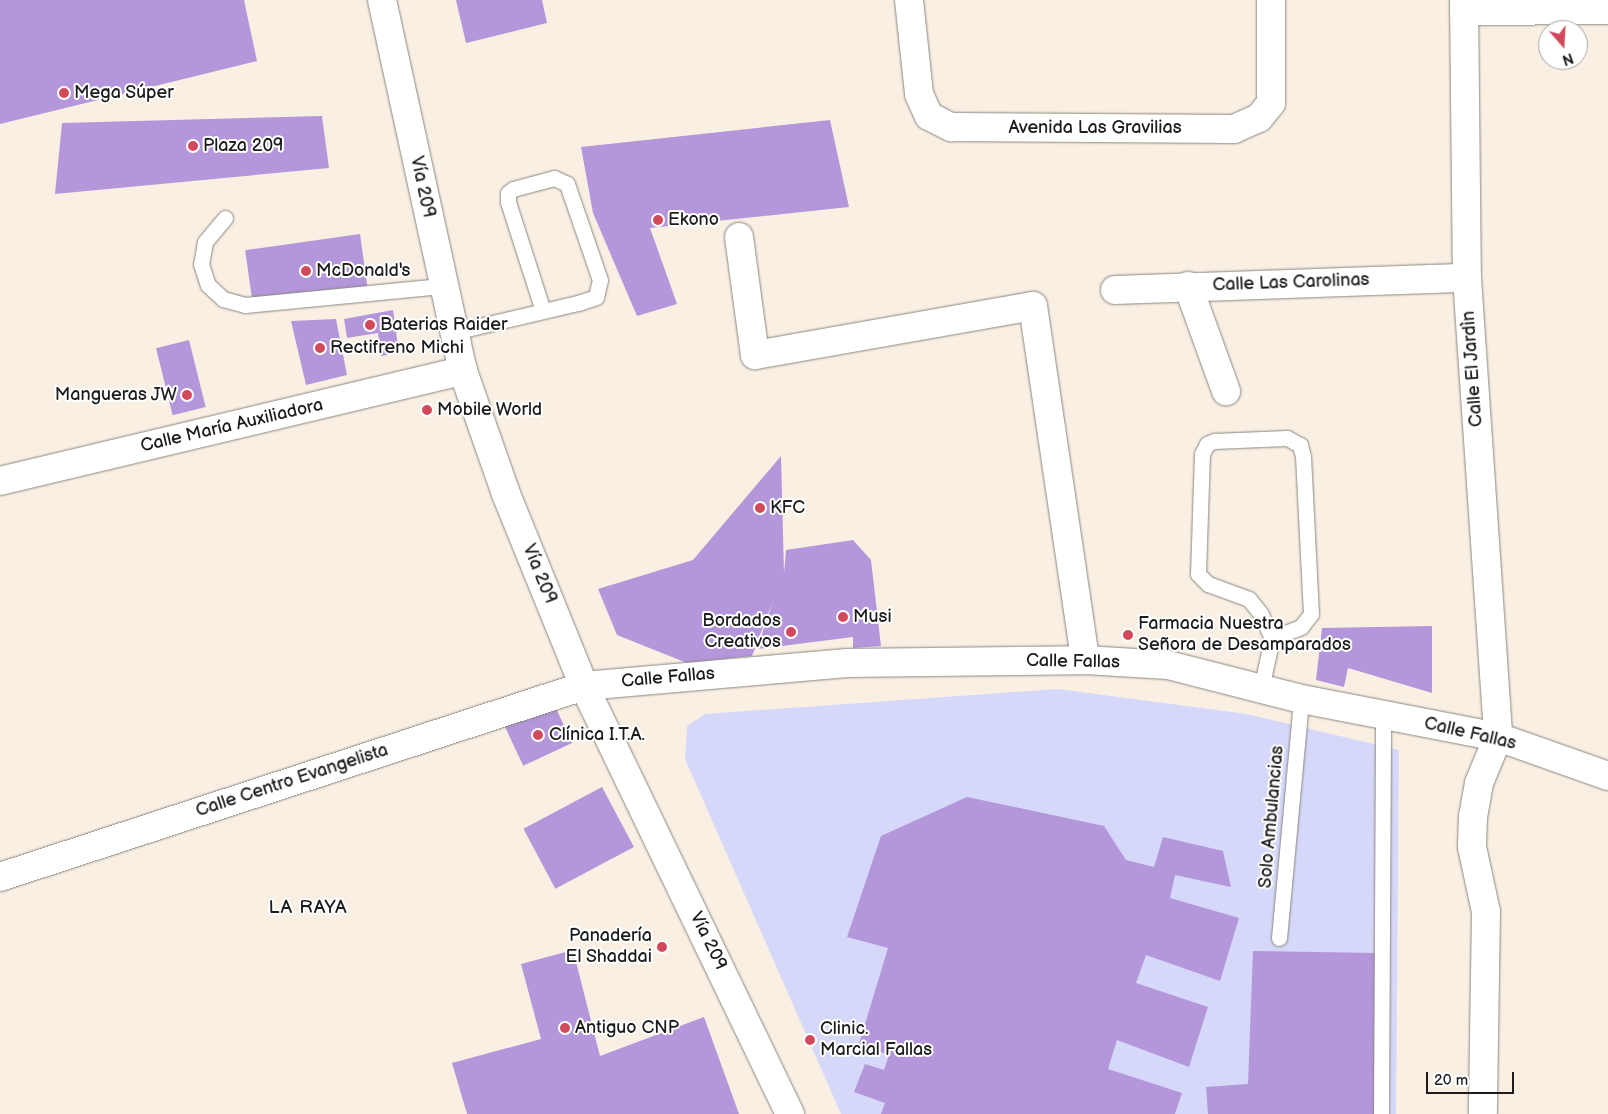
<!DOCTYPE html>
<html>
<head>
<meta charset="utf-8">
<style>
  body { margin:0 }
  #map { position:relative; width:1608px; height:1114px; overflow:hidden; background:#f9f0e3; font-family:"Balsamiq Sans",sans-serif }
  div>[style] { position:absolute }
  .built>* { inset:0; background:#d5d8f9 }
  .building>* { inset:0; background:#b496da; transform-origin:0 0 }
  .roads { filter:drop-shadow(0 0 1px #8a8680) drop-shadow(0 0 1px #8a8680) }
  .service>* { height:15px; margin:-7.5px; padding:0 7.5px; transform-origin:7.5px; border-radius:7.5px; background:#fff }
  .minor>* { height:28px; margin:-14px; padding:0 14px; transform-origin:14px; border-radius:14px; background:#fff }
  .tertiary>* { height:28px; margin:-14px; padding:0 14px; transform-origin:14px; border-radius:14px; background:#fff }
  .secondary>* { height:28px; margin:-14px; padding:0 14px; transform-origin:14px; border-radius:14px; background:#fff }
  .dots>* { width:14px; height:14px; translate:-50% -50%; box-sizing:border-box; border:2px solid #fff; border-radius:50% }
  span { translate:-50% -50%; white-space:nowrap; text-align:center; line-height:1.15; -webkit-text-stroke:4px #fff; paint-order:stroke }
  .poi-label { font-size:18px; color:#1c1c1c }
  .left { translate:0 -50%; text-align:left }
  .right { translate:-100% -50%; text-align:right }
  .street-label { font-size:18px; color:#1c1c1c }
  .neighbourhood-label { font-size:19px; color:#1c1c1c; letter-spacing:1px }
  .north { position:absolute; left:1538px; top:20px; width:50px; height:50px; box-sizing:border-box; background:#fff; border:1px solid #a4a4a4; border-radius:50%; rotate:161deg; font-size:14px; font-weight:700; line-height:20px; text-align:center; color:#1c1c1c }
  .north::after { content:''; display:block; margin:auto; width:18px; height:22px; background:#d1495b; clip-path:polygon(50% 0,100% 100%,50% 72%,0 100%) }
  .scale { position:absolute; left:1426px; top:1072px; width:88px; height:22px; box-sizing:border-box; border:2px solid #1c1c1c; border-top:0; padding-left:6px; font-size:15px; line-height:18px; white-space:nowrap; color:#1c1c1c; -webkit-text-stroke:4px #fff; paint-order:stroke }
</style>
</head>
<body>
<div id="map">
  <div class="built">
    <div style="clip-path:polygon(1058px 689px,1247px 714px,1399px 750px,1396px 1114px,841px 1114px,685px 759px,687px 726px,705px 714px)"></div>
  </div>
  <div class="building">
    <div style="clip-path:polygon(0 0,244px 0,257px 61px,0 124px)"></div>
    <div style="clip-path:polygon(456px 0,542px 0,547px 23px,466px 43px)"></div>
    <div style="clip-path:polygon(322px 116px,329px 168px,55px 194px,62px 123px)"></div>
    <div style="clip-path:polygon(830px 120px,849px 207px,650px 228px,677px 304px,637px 316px,593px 213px,581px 147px)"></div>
    <div style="left:360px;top:234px;width:58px;height:116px;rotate:82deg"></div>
    <div style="clip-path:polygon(393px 310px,399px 353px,381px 356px,378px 333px,347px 338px,344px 319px)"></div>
    <div style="clip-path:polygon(336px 319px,347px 375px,306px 385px,291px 321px)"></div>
    <div style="left:189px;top:340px;width:69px;height:34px;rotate:76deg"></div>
    <div style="clip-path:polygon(781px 456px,784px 573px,786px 550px,853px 540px,871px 560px,881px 646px,853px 648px,853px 637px,757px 649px,773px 601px,752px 656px,687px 663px,617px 635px,598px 589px,693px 560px)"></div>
    <div style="clip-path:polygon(1432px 626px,1432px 693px,1348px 668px,1344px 687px,1316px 680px,1322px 628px)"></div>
    <div style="left:554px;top:704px;width:43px;height:54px;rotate:65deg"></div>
    <div style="left:602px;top:787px;width:68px;height:89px;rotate:62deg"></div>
    <div style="clip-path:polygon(967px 797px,1104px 826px,1126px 860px,1154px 867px,1163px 837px,1223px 851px,1231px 887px,1175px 875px,1170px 898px,1239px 918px,1220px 981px,1146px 955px,1136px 983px,1208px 1007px,1189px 1067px,1117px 1040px,1108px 1069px,1182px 1093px,1175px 1114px,881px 1114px,885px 1103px,854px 1092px,865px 1064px,884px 1070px,889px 1055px,859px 1044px,888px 948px,847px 937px,881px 836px)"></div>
    <div style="clip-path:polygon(573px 950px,600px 1056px,704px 1017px,739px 1114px,467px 1114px,452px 1063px,541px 1039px,521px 964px)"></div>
    <div style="clip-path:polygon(1253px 951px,1375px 953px,1375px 1114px,1208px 1114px,1206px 1087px,1248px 1084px)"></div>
  </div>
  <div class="roads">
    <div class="service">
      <div style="left:225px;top:218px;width:31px;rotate:130deg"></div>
      <div style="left:205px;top:242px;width:22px;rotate:100deg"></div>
      <div style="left:201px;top:264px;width:22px;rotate:72deg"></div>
      <div style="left:208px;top:285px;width:21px;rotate:43deg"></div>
      <div style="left:223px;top:299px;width:23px;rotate:15deg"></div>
      <div style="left:245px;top:305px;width:200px;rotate:-5.5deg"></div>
      <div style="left:454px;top:332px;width:127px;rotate:-13.2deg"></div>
      <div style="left:578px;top:303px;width:19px;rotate:-18deg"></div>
      <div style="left:596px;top:297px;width:17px;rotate:-77deg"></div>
      <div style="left:600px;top:280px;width:102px;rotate:-109deg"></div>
      <div style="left:567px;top:184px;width:14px;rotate:-155deg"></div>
      <div style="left:554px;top:178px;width:42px;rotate:165deg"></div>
      <div style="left:513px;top:189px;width:6px;rotate:141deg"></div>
      <div style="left:508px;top:193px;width:9px;rotate:90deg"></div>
      <div style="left:508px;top:202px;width:114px;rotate:72.2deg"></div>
      <div style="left:1261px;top:689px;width:52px;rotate:-77.8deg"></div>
      <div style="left:1272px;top:638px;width:26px;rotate:-115deg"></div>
      <div style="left:1261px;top:614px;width:19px;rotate:-129deg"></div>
      <div style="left:1249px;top:599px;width:44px;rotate:-159.9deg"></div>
      <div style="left:1208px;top:584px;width:14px;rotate:-135deg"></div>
      <div style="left:1198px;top:574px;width:120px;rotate:-88.1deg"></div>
      <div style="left:1202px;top:454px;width:11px;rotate:-63deg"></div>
      <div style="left:1207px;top:444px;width:8px;rotate:-23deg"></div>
      <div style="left:1214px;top:441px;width:73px;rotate:-2.4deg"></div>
      <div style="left:1287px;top:438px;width:15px;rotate:28deg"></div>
      <div style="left:1300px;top:445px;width:11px;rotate:75deg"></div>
      <div style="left:1303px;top:456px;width:158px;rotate:87.1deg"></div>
      <div style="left:1311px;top:614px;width:16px;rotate:128deg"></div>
      <div style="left:1301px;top:627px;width:31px;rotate:159deg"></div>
      <div style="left:1279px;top:938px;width:240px;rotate:-84.7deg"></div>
      <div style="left:1381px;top:1114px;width:399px;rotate:-89.7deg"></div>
    </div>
    <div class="minor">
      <div style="left:909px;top:0;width:95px;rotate:83.9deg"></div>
      <div style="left:919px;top:94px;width:24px;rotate:66deg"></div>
      <div style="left:929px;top:116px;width:25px;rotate:27deg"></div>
      <div style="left:951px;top:127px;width:283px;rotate:0.4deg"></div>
      <div style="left:1234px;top:129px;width:27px;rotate:-24deg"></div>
      <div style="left:1259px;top:118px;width:19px;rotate:-51deg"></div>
      <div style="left:1271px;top:103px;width:103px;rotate:-90deg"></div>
      <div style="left:1464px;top:0;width:278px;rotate:89.4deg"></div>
      <div style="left:1467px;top:278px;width:460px;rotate:86.1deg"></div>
      <div style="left:1498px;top:737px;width:50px;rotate:112.4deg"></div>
      <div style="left:1479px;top:783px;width:34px;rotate:100deg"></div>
      <div style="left:1473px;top:816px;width:31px;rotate:92deg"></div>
      <div style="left:1472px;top:847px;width:66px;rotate:77.8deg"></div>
      <div style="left:1486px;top:912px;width:202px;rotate:90.9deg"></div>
      <div style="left:1464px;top:11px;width:144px;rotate:-0.4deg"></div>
      <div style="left:739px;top:237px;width:119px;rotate:82.3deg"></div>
      <div style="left:755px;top:355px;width:282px;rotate:-10deg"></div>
      <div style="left:1033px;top:306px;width:358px;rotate:81.6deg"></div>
      <div style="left:1188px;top:286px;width:112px;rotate:70.1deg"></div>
      <div style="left:1115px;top:290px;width:352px;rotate:-2deg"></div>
      <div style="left:0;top:481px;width:476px;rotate:-13.4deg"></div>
      <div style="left:0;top:877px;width:614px;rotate:-18.11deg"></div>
    </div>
    <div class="tertiary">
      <div style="left:584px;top:686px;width:264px;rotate:-5deg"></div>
      <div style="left:847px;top:663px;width:238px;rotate:-0.7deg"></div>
      <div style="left:1085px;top:660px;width:83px;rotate:3.4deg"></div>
      <div style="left:1168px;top:665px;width:137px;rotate:14.3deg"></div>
      <div style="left:1301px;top:699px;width:201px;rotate:10.9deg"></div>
      <div style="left:1498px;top:737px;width:117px;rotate:19.5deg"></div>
    </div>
    <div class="secondary">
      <div style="left:382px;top:0;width:380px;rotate:77.7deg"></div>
      <div style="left:463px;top:371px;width:130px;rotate:70.7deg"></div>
      <div style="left:506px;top:494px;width:207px;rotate:67.9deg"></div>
      <div style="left:584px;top:686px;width:475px;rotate:64.3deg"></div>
    </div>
  </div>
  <div class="dots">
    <div style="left:64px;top:93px;background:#d1495b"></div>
    <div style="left:193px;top:146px;background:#d1495b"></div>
    <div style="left:658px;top:220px;background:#d1495b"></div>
    <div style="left:306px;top:271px;background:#d1495b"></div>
    <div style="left:370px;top:325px;background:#d1495b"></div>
    <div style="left:320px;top:348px;background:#d1495b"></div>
    <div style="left:187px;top:395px;background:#d1495b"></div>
    <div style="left:427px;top:410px;background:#d1495b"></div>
    <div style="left:760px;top:508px;background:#d1495b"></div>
    <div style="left:843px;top:617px;background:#d1495b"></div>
    <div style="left:791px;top:632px;background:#d1495b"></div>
    <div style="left:1128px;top:635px;background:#d1495b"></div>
    <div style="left:538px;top:735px;background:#d1495b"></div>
    <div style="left:662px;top:947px;background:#d1495b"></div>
    <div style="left:565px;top:1028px;background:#d1495b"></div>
    <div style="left:810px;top:1040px;background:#d1495b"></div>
  </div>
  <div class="poi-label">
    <span class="left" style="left:74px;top:93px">Mega Súper</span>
    <span class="left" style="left:203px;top:146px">Plaza 209</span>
    <span class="left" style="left:668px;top:220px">Ekono</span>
    <span class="left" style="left:316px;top:271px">McDonald's</span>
    <span class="left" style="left:380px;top:325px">Baterias Raider</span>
    <span class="left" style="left:330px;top:348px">Rectifreno Michi</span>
    <span class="right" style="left:177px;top:395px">Mangueras JW</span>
    <span class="left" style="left:437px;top:410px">Mobile World</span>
    <span class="left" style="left:770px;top:508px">KFC</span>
    <span class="left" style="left:853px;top:617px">Musi</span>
    <span class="right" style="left:781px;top:632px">Bordados<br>Creativos</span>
    <span class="left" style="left:1138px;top:635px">Farmacia Nuestra<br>Señora de Desamparados</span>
    <span class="left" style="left:549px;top:735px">Clínica I.T.A.</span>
    <span class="right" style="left:652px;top:947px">Panadería<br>El Shaddai</span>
    <span class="left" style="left:575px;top:1028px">Antiguo CNP</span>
    <span class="left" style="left:820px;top:1040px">Clinic.<br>Marcial Fallas</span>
  </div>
  <div class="street-label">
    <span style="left:1095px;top:128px">Avenida Las Gravilias</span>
    <span style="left:422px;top:187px;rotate:78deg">Vía 209</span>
    <span style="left:1291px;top:283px;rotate:-2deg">Calle Las Carolinas</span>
    <span style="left:1473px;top:369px;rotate:-94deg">Calle El Jardìn</span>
    <span style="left:232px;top:426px;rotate:-13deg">Calle María Auxiliadora</span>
    <span style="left:539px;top:574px;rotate:68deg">Vía 209</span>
    <span style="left:1073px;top:662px;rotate:1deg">Calle Fallas</span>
    <span style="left:668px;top:678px;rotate:-5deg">Calle Fallas</span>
    <span style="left:1470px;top:734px;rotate:13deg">Calle Fallas</span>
    <span style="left:292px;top:781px;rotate:-18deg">Calle Centro Evangelista</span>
    <span style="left:1272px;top:817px;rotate:-85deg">Solo Ambulancias</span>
    <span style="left:708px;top:941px;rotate:64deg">Vía 209</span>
  </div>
  <div class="neighbourhood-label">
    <span style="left:308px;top:908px">LA RAYA</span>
  </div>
  <div class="north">N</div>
  <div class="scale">20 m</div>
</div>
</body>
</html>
